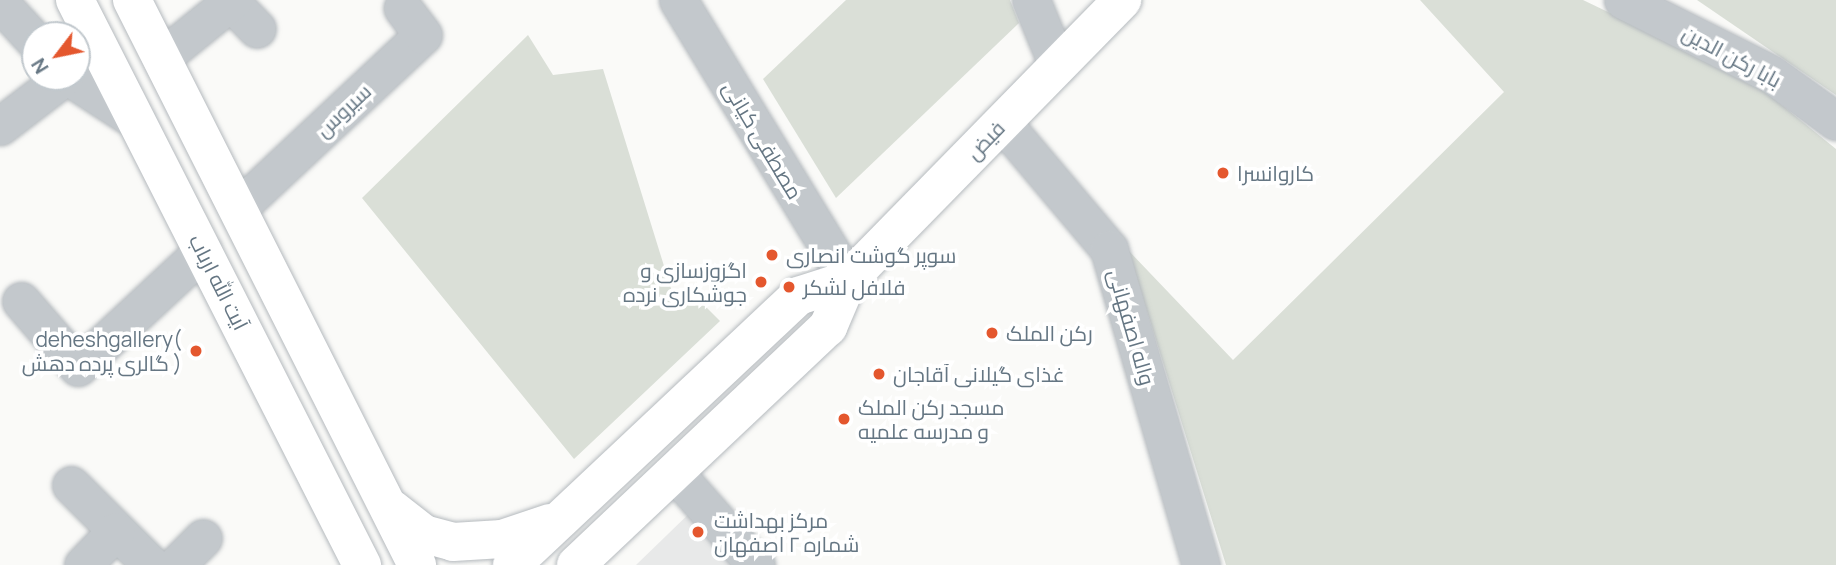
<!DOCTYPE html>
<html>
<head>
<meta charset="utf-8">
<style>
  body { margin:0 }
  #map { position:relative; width:1836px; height:565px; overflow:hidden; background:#fafaf8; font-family:Manrope,Cairo,sans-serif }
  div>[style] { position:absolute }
  .built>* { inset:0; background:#e8e9e9 }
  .green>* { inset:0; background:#dadfd7 }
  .roads { filter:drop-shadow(0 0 2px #b5babe) drop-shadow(0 0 2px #b5babe) }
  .minor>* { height:37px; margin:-18.5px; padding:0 18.5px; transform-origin:18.5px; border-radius:18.5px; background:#c3c8cc }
  .major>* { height:38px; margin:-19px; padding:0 19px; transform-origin:19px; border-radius:19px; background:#fff }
  .dots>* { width:19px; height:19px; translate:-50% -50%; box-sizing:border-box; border:4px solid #fff; border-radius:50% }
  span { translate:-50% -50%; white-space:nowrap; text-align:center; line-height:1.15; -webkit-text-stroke:7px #fff; paint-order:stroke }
  .street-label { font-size:21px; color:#657683 }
  .poi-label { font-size:21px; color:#657683 }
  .left { translate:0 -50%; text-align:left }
  .right { translate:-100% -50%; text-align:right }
  .north { position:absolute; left:21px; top:21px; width:70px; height:70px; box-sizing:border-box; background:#fff; border:2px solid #c1c8cd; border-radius:50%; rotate:238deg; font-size:19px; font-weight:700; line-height:28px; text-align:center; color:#657683 }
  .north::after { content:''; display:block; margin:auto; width:24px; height:32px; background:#e4572e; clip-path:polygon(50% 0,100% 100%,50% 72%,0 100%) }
</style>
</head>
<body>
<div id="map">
  <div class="built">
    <div style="clip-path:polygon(699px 504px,756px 565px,636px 565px)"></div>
  </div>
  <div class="green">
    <div style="clip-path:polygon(846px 0,1010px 0,1019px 23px,836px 198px,763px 79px)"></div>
    <div style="clip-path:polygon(1420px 0,1583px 0,1752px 81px,1836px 149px,1836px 565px,1226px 565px,1128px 250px,1233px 360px,1504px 92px)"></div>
    <div style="clip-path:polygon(1697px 0,1836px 0,1836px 95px)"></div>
    <div style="clip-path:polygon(528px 35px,553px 75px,603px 69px,673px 295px,686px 287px,720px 321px,574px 459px,362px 198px)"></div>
  </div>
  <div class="roads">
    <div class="minor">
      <div style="left:229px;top:0;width:40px;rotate:46deg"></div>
      <div style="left:678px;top:0;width:328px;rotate:58.7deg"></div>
      <div style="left:1031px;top:0;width:71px;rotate:67.8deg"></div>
      <div style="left:1623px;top:0;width:165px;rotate:26.6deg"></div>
      <div style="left:1771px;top:74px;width:80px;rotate:35.9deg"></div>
      <div style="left:0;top:3px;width:52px;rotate:47.4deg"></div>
      <div style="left:161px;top:58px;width:92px;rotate:-38.9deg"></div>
      <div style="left:69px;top:77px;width:81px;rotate:32.9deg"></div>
      <div style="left:1002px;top:122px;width:166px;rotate:49.9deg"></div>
      <div style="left:1109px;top:249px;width:329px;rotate:73.8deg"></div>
      <div style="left:0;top:126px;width:81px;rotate:-37.4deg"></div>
      <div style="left:238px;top:208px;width:253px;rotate:-43.1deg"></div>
      <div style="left:423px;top:35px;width:34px;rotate:-127deg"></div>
      <div style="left:21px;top:301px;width:87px;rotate:49.2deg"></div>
      <div style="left:78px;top:367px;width:171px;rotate:-42.9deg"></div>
      <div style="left:674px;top:472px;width:124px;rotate:48.6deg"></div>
      <div style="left:71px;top:485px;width:113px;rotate:45deg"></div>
      <div style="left:83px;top:565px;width:47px;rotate:-45.9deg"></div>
      <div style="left:176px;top:565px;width:38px;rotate:-45deg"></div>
    </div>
    <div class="major">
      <div style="left:75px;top:0;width:634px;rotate:63.07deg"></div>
      <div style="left:132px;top:0;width:633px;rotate:63.23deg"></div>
      <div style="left:392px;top:509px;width:41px;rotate:38deg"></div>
      <div style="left:424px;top:534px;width:30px;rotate:15deg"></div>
      <div style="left:453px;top:542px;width:49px;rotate:-3.5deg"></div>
      <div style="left:502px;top:539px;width:51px;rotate:-18.4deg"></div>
      <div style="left:512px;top:565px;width:393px;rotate:-43.2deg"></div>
      <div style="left:798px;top:296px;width:52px;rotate:-17.7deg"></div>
      <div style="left:576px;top:565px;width:347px;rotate:-43.4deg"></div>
      <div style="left:828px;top:327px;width:51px;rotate:-66.9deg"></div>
      <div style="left:848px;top:280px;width:392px;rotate:-45.6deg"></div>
    </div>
  </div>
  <div class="dots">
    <div style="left:1223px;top:173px;background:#e4572e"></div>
    <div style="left:772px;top:255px;background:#e4572e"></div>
    <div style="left:761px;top:282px;background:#e4572e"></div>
    <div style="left:789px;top:287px;background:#e4572e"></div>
    <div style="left:992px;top:333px;background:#e4572e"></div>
    <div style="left:196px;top:351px;background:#e4572e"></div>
    <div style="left:879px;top:374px;background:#e4572e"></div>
    <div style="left:844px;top:419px;background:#e4572e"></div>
    <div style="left:698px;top:532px;background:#e4572e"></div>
  </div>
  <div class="street-label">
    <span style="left:1732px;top:56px;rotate:28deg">بابا رکن الدین</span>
    <span style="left:343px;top:110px;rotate:-43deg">سیروس</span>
    <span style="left:763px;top:140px;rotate:59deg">مصطفی کیانی</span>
    <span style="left:985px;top:140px;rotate:-46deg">فیض</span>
    <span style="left:219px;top:282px;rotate:63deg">آیت الله ارباب</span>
    <span style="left:1132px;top:327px;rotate:74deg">واله اصفهانی</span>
  </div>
  <div class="poi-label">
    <span class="left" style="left:1237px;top:173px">کاروانسرا</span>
    <span class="left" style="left:786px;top:255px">سوپر گوشت انصاری</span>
    <span class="right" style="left:747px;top:282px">اگزوزسازی و<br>جوشکاری نرده</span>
    <span class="left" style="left:803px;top:287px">فلافل لشکر</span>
    <span class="left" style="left:1006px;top:333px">رکن الملک</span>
    <span class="right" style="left:182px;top:351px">deheshgallery(<br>گالری پرده دهش )</span>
    <span class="left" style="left:893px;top:374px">غذای گیلانی آقاجان</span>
    <span class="left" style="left:858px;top:419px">مسجد رکن الملک<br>و مدرسه علمیه</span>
    <span class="left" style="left:714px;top:532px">مرکز بهداشت<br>شماره ۲ اصفهان</span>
  </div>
  <div class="north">N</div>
</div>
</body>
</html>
